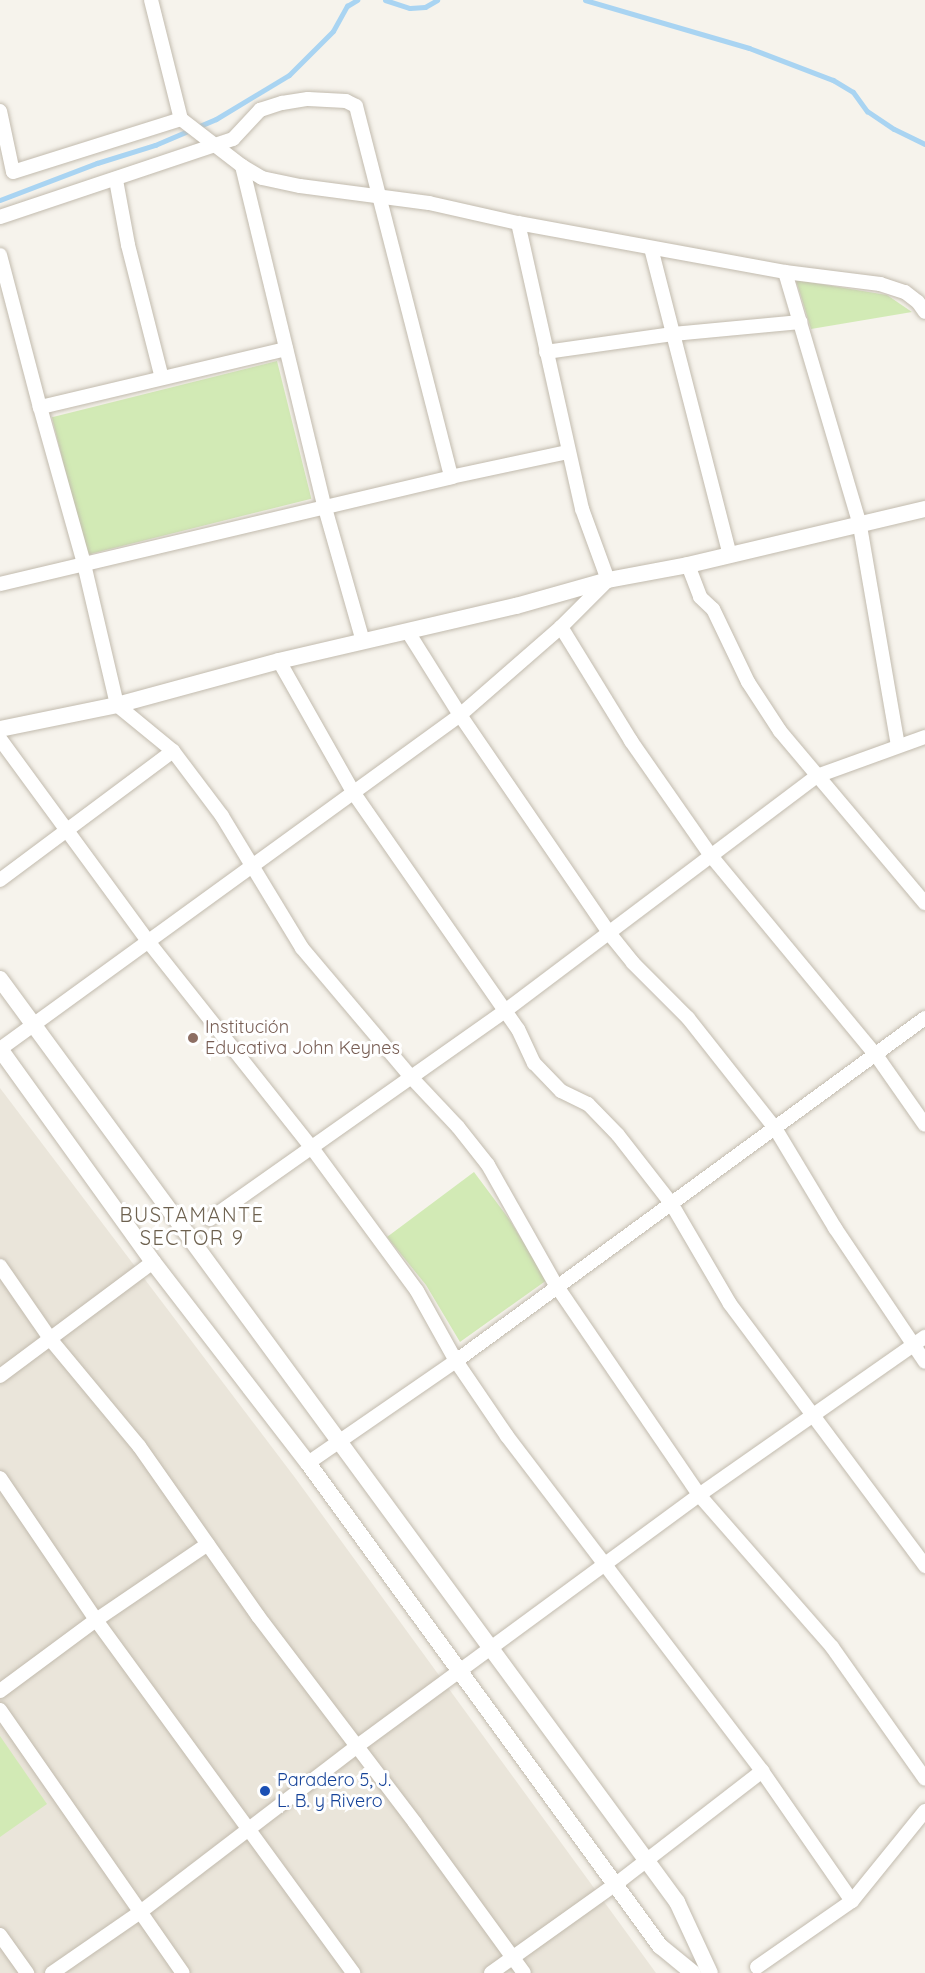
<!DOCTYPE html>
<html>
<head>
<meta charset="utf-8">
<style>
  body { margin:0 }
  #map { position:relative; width:925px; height:1973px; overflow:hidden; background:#f6f3ec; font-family:Quicksand,sans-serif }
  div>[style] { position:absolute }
  .residential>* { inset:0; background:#eae5da }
  .green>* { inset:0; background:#d2eab5; transform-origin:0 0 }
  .stream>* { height:5px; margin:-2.5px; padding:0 2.5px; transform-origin:2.5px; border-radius:2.5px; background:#a9d4f2 }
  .roads { filter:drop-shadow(0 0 2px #c2bbae) drop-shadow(0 0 2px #c2bbae) }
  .minor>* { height:14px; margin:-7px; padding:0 7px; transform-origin:7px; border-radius:7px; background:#fff }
  .tertiary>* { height:16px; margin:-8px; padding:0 8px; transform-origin:8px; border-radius:8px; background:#fff }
  .dots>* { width:16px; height:16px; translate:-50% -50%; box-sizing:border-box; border:3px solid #fff; border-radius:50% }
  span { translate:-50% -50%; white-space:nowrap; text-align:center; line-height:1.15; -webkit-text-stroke:6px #fff; paint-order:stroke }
  .education-label { font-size:18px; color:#785e54 }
  .left { translate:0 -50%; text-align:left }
  .transit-label { font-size:18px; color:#164399 }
  .neighbourhood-label { font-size:20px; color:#6e6250; letter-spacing:1.5px }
</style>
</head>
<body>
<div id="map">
  <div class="residential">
    <div style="clip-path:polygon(0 1088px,296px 1479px,656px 1973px,0 1973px)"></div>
  </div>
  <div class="green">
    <div style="clip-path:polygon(796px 280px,887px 295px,912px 312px,811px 329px)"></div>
    <div style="left:277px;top:361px;width:142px;height:232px;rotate:76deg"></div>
    <div style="clip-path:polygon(474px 1172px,509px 1219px,547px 1280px,460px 1342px,426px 1285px,387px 1237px)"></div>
    <div style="clip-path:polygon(0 1736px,47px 1804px,0 1837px)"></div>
  </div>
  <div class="stream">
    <div style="left:385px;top:0;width:26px;rotate:18deg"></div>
    <div style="left:410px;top:8px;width:15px;rotate:-4deg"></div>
    <div style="left:425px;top:7px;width:14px;rotate:-30deg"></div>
    <div style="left:585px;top:0;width:171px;rotate:16.3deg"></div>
    <div style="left:749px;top:48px;width:90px;rotate:20.9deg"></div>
    <div style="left:833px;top:80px;width:23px;rotate:31deg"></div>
    <div style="left:853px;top:92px;width:24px;rotate:54deg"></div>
    <div style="left:867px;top:111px;width:32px;rotate:34deg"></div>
    <div style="left:894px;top:129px;width:34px;rotate:26deg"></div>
    <div style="left:0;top:200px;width:104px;rotate:-20.9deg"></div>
    <div style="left:97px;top:163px;width:61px;rotate:-17.2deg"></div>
    <div style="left:155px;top:145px;width:66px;rotate:-23.1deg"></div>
    <div style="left:216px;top:119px;width:85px;rotate:-31.1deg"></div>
    <div style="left:289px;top:75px;width:62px;rotate:-45deg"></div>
    <div style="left:333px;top:31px;width:29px;rotate:-61deg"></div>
    <div style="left:347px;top:6px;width:12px;rotate:-31deg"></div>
  </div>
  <div class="roads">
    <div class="minor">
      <div style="left:151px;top:0;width:123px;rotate:75.9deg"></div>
      <div style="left:181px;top:119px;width:77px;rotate:37.6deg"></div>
      <div style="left:242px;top:166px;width:23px;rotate:31deg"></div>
      <div style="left:262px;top:178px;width:39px;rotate:12deg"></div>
      <div style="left:300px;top:186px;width:130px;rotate:7.5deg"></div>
      <div style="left:429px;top:203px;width:91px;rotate:12.7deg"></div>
      <div style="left:518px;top:223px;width:271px;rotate:10.4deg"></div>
      <div style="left:785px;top:272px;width:96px;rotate:7.2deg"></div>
      <div style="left:880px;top:284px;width:26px;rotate:18deg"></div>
      <div style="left:905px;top:292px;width:16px;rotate:38deg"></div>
      <div style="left:918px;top:302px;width:12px;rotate:55deg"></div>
      <div style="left:0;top:111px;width:62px;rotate:78deg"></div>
      <div style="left:13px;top:172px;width:176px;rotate:-17.5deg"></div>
      <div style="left:242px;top:166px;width:352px;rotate:76.4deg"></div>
      <div style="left:325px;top:508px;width:138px;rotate:74.1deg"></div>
      <div style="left:116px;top:180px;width:66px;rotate:79.5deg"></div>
      <div style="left:128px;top:245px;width:137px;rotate:75.7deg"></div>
      <div style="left:0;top:217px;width:246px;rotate:-18.5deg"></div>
      <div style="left:233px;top:139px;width:40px;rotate:-47deg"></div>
      <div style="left:260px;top:110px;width:23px;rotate:-18deg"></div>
      <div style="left:282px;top:103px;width:26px;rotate:-9deg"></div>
      <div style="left:308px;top:99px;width:38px;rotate:3deg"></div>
      <div style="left:346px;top:101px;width:11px;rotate:27deg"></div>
      <div style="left:356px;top:106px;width:383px;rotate:75.6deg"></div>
      <div style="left:651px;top:248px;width:317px;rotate:75.6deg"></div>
      <div style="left:0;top:255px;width:157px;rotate:75.3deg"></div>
      <div style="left:785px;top:272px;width:265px;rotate:73.5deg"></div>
      <div style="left:860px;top:526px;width:222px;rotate:80.2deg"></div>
      <div style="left:286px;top:349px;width:253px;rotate:166.7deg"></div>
      <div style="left:40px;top:407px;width:163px;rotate:74.3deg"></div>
      <div style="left:84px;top:564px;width:145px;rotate:76.8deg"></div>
      <div style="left:117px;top:705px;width:72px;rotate:39.4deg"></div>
      <div style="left:173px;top:751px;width:81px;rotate:53deg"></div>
      <div style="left:222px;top:816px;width:154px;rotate:58.8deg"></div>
      <div style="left:302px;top:948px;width:167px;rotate:49.8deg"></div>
      <div style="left:410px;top:1076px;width:70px;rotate:46.7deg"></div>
      <div style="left:458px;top:1127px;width:48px;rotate:51.7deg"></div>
      <div style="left:488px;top:1165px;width:138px;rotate:60.5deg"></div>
      <div style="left:556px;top:1285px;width:254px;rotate:55.7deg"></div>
      <div style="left:699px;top:1495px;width:202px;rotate:48.8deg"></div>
      <div style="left:832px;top:1647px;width:161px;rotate:54.8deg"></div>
      <div style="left:546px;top:352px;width:128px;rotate:-8.1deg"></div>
      <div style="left:673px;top:334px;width:128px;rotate:-5.4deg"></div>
      <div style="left:688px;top:565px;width:34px;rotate:69deg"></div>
      <div style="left:700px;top:597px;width:18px;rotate:43deg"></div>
      <div style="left:713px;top:609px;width:81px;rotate:64.4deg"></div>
      <div style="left:748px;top:682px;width:59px;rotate:56.9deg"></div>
      <div style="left:780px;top:731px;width:225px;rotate:49.9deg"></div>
      <div style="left:0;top:584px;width:464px;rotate:-13.3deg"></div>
      <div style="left:451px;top:477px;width:120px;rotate:-12.1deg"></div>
      <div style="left:561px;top:627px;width:134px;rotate:58.4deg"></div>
      <div style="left:631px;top:741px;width:141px;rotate:55.1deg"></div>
      <div style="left:712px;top:857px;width:257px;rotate:50.4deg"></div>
      <div style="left:876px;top:1055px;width:85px;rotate:55deg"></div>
      <div style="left:408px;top:632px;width:98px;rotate:57.9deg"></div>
      <div style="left:460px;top:715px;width:264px;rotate:55.6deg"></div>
      <div style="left:609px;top:933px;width:38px;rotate:51deg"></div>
      <div style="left:633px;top:963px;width:78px;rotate:45deg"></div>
      <div style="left:688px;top:1018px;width:140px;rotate:51.7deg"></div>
      <div style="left:775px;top:1128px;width:117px;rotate:59deg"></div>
      <div style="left:835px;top:1228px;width:161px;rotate:56.1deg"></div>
      <div style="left:279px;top:661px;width:150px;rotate:60.5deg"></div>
      <div style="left:353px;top:792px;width:289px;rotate:55.2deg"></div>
      <div style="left:518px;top:1029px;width:38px;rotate:65deg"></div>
      <div style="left:534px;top:1063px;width:39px;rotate:46deg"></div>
      <div style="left:561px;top:1091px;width:30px;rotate:26deg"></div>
      <div style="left:588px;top:1104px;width:43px;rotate:45.9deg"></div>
      <div style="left:618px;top:1135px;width:86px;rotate:52.1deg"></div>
      <div style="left:671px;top:1203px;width:117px;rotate:59.7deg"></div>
      <div style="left:730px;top:1304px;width:327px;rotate:53.3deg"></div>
      <div style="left:0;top:739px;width:249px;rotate:53.8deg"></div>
      <div style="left:147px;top:940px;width:265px;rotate:51.6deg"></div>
      <div style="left:312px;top:1148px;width:177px;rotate:53.7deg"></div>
      <div style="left:417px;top:1291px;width:80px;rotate:60.9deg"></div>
      <div style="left:456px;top:1361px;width:91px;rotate:55.8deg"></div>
      <div style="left:507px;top:1436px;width:421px;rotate:52.7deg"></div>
      <div style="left:762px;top:1771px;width:158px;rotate:55.3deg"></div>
      <div style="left:0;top:880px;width:216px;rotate:-36.7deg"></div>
      <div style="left:0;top:1049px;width:568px;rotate:-35.98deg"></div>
      <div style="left:460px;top:715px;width:134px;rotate:-41.1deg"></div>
      <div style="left:561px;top:627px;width:66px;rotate:-45deg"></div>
      <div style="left:608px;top:580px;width:76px;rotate:-110.1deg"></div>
      <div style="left:582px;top:509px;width:293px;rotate:-102.6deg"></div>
      <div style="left:210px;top:1219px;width:361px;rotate:-35.2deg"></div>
      <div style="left:505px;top:1011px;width:391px;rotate:-37deg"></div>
      <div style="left:817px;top:776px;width:115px;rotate:-19.9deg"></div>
      <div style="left:0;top:1266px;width:90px;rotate:55.4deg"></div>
      <div style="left:51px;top:1340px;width:138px;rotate:50.3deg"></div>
      <div style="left:139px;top:1446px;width:208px;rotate:55deg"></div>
      <div style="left:258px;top:1616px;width:260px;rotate:52.8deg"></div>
      <div style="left:415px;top:1823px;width:185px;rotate:54deg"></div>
      <div style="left:0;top:1376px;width:191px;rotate:-36.7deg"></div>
      <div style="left:308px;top:1463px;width:180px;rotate:-34.6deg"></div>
      <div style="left:456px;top:1361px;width:581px;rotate:-36.18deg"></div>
      <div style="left:0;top:1478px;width:171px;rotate:55.9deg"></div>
      <div style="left:96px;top:1620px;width:437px;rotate:53.9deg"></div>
      <div style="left:0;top:1691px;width:119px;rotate:-36.5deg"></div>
      <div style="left:96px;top:1620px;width:135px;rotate:-34.2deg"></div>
      <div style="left:0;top:1710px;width:320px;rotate:55.2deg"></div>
      <div style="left:0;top:1935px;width:47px;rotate:54.6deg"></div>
      <div style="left:757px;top:1967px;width:116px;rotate:-34.8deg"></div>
      <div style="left:852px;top:1901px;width:116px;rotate:-51deg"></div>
      <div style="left:52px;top:1973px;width:106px;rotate:-34.6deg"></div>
      <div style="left:139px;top:1913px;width:273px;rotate:-37.4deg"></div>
      <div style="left:356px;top:1747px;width:426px;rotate:-36.3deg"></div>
      <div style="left:699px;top:1495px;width:276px;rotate:-35deg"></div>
      <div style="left:491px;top:1973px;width:153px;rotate:-35.5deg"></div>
      <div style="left:616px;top:1884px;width:185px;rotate:-37.7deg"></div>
    </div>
    <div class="tertiary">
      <div style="left:0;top:729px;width:119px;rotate:-11.6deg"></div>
      <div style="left:117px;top:705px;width:168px;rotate:-15.2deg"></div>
      <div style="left:279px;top:661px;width:243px;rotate:-13.1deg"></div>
      <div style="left:516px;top:606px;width:96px;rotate:-15.8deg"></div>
      <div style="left:608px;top:580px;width:81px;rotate:-10.6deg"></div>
      <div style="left:688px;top:565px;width:244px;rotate:-13.3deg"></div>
      <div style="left:0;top:979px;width:1145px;rotate:53.74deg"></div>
      <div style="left:677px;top:1902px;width:78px;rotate:65.1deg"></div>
      <div style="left:0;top:1049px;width:262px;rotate:54.3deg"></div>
      <div style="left:153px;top:1262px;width:254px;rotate:52.4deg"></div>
      <div style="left:308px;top:1463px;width:598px;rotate:53.92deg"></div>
      <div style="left:660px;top:1946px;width:43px;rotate:39.3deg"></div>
    </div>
  </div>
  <div class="dots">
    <div style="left:193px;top:1038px;background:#8d6e63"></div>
    <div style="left:265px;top:1791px;background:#1a4fb4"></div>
  </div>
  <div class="education-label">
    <span class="left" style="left:205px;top:1038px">Institución<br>Educativa John Keynes</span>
  </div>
  <div class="transit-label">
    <span class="left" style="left:277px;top:1791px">Paradero 5, J.<br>L. B. y Rivero</span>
  </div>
  <div class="neighbourhood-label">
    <span style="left:192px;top:1226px">BUSTAMANTE<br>SECTOR 9</span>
  </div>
</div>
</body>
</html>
